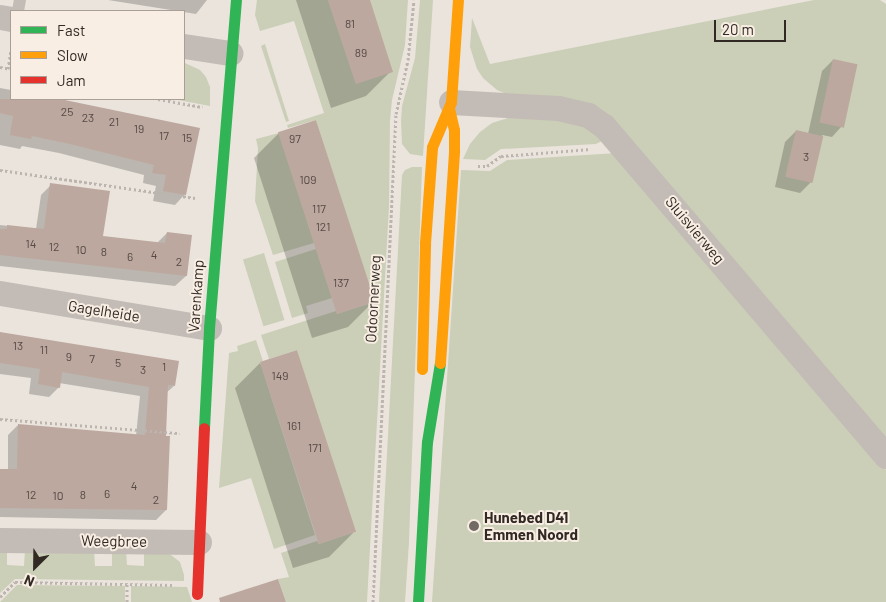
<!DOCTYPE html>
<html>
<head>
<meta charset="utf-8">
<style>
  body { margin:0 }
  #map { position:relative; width:886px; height:602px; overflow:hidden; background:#eae4dd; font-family:Barlow,sans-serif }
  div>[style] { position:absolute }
  .green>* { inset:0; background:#cbcfb7; transform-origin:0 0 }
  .shadow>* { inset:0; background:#0003 }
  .building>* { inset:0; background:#bda89f; transform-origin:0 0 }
  .path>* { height:3px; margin-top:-1.5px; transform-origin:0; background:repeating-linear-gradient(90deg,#bbb4af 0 2.5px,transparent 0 5px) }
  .lane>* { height:12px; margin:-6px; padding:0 6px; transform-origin:6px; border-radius:6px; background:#c3bcb6 }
  .street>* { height:25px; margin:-12.5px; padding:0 12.5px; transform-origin:12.5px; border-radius:12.5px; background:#c3bcb6 }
  .fast>* { height:11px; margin:-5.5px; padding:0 5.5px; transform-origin:5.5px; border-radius:5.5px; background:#30b455 }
  .slow>* { height:11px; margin:-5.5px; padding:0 5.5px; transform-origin:5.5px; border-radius:5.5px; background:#ff9f0a }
  .jam>* { height:11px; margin:-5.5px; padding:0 5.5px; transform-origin:5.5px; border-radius:5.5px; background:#e5322d }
  .dots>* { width:14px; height:14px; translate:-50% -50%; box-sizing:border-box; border:2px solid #f8eee3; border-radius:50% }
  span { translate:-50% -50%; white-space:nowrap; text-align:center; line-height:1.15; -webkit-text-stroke:4px #f8eee3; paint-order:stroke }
  .number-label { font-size:12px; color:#554944 }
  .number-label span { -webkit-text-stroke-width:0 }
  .street-label { font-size:15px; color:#322925 }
  .poi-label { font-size:15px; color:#322925; font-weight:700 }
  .left { translate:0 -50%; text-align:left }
  .legend { position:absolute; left:10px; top:10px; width:175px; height:90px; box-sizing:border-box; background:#f8eee3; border:1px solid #a99f97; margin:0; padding:6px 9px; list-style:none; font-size:15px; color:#322925 }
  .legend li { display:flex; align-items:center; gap:10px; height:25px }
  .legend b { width:25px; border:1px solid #a99f97 }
  .north { position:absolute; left:10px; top:542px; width:50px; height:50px; -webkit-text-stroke:4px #f8eee3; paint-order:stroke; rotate:203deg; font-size:14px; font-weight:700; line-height:20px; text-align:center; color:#322925 }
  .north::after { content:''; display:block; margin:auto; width:18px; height:22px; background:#322925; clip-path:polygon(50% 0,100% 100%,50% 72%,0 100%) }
  .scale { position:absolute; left:714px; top:20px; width:72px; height:22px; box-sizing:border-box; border:2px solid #322925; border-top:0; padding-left:6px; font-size:15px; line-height:18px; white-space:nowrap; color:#322925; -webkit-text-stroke:4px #f8eee3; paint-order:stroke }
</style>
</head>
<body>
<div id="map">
  <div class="green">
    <div style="clip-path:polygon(257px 0,328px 0,356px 84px,370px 0,408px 0,405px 45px,392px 100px,390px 121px,389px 206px,367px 602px,286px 602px,278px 579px,289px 577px,281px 553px,317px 541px,319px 544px,355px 532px,297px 350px,269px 359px,261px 335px,336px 311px,337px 314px,374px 302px,316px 120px,288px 128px,287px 125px,324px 113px,294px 21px,260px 31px,255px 15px)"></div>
    <div style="clip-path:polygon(420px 0,433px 0,423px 156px,410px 154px,402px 144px,401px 121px,402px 106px,415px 58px)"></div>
    <div style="clip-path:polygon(814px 0,880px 0,886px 4px,886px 441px,639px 149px,497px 90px,483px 78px,477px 69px,470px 47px,472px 18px,490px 64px)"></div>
    <div style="clip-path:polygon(265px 44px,289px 121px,286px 122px,261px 46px)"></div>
    <div style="clip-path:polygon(185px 63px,200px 70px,206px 77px,210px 87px,210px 106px,173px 99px,184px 99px)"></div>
    <div style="clip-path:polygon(508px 118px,566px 120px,585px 124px,602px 141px,596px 144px,501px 149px,485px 160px,463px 159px,470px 144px,480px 132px,492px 123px)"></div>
    <div style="clip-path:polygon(279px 133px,314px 243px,273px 255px,255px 201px,258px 148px,256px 139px)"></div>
    <div style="clip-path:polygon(617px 153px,886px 470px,886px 602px,432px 602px,461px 170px,490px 171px,507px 160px)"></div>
    <div style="clip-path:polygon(412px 167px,422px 167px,409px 542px,405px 602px,379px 602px,402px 175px,405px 170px)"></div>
    <div style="clip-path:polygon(316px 249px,332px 298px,306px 306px,308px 313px,292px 318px,275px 262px)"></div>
    <div style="left:264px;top:253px;width:70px;height:22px;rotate:73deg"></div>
    <div style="clip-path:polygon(256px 340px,263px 361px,260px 362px,315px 535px,274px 549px,251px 478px,219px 488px,229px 353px,238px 351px,237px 346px)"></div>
    <div style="clip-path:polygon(0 548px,7px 549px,7px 565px,24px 566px,25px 549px,94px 549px,95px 566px,112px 566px,112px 549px,126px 550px,127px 565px,144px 566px,144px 550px,167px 552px,180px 562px,184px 575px,184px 581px,15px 579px,0 593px)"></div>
    <div style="clip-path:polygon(17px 585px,125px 586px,125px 602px,0 602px)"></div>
    <div style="clip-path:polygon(131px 586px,187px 587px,192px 602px,131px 602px)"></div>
  </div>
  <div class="shadow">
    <div style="clip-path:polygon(108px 0,207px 0,196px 14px)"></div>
    <div style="clip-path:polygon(296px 0,368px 0,391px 71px,366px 96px,331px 108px)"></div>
    <div style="clip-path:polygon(833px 60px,842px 126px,832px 137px,822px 135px,811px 182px,800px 193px,775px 187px,785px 142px,796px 131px,808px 134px,822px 71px)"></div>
    <div style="clip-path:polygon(0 88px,11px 90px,11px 99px,53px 99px,198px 129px,185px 194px,175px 205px,153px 201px,156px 186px,143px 183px,144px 175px,59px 153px,22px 146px,20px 149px,0 145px)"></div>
    <div style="clip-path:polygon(279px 133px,373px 302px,348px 327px,312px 338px,254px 158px)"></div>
    <div style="clip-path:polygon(51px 185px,102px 237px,157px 243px,167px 233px,186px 276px,175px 286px,0 266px,0 225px,36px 229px,41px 195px)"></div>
    <div style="clip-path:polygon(0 334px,174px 386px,166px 393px,166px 510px,156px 520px,0 517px,0 470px,8px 470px,8px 435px,18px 425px,136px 436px,140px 396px,59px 383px,59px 387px,49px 397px,29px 394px,31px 378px,0 374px)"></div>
    <div style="clip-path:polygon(260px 363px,354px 532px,329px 557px,293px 568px,235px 388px)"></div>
  </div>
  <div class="building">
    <div style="clip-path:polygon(328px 0,370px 0,393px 72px,356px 84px)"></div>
    <div style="left:833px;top:59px;width:25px;height:65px;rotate:12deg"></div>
    <div style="clip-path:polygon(0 99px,60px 99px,200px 128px,186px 195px,163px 191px,166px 175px,152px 173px,154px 165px,70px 144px,32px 136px,31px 139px,10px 135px,13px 116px,0 113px)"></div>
    <div style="left:316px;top:120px;width:191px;height:40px;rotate:72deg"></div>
    <div style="left:796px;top:130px;width:28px;height:48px;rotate:13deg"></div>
    <div style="clip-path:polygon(50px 183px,110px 191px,103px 236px,165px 243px,167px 232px,192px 235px,187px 276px,0 255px,0 229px,7px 229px,7px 225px,44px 229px)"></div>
    <div style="clip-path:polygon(0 332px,179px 361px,175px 386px,168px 385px,166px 436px,170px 436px,167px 510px,0 508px,0 469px,17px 469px,18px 424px,145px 435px,149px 387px,62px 372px,60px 388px,38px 384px,40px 369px,0 363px)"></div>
    <div style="left:297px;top:350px;width:191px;height:39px;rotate:72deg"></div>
    <div style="clip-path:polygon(278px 579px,286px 602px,220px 602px,219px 598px)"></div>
  </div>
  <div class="path">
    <div style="left:0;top:67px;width:11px;rotate:10deg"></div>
    <div style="left:8px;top:69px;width:19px;rotate:-81deg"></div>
    <div style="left:158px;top:99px;width:45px;rotate:10.3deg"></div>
    <div style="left:478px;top:166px;width:9px"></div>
    <div style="left:487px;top:166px;width:17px;rotate:-36deg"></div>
    <div style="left:501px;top:156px;width:90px;rotate:-4.4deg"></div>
    <div style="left:0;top:170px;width:197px;rotate:8.2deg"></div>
    <div style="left:0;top:419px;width:180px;rotate:4.5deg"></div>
    <div style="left:0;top:597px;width:21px;rotate:-45deg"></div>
    <div style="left:15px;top:582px;width:157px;rotate:1.1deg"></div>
    <div style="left:127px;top:602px;width:18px;rotate:-90deg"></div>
    <div style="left:373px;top:602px;width:489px;rotate:-87.3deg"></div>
    <div style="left:396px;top:114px;width:55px;rotate:-77.5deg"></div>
    <div style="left:408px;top:60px;width:60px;rotate:-84.3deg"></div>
  </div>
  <div class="lane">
    <div style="left:18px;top:11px;width:11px;rotate:-80deg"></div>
  </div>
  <div class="street">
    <div style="left:0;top:17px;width:11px;rotate:10deg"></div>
    <div style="left:184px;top:46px;width:47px;rotate:8.7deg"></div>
    <div style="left:451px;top:102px;width:107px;rotate:3.2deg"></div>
    <div style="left:558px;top:108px;width:31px;rotate:13deg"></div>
    <div style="left:588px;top:115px;width:19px;rotate:35deg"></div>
    <div style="left:604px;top:126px;width:434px;rotate:49.5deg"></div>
    <div style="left:0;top:293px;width:212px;rotate:9.5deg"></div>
    <div style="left:0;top:540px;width:199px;rotate:0.6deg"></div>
  </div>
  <div class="fast">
    <div style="left:204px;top:428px;width:100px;rotate:-87.1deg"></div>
    <div style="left:209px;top:328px;width:329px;rotate:-85.3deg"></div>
    <div style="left:418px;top:602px;width:160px;rotate:-86.8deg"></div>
    <div style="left:427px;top:442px;width:80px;rotate:-80.7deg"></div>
  </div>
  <div class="slow">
    <div style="left:440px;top:363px;width:213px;rotate:-86.2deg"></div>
    <div style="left:454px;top:150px;width:20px;rotate:-90deg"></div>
    <div style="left:454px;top:130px;width:23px;rotate:-103deg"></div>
    <div style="left:422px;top:369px;width:126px;rotate:-88.6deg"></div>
    <div style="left:425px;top:243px;width:96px;rotate:-85.8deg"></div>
    <div style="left:432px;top:147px;width:49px;rotate:-67.1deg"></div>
    <div style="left:451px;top:102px;width:102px;rotate:-86.1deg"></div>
  </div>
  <div class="jam">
    <div style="left:197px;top:594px;width:166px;rotate:-87.6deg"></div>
  </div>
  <div class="dots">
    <div style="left:474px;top:526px;background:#726a65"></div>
  </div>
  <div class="number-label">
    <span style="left:350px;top:24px">81</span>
    <span style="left:361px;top:53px">89</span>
    <span style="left:67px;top:112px">25</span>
    <span style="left:88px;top:118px">23</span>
    <span style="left:114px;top:122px">21</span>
    <span style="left:139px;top:129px">19</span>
    <span style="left:164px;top:136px">17</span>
    <span style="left:187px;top:138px">15</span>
    <span style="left:295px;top:139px">97</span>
    <span style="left:806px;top:157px">3</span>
    <span style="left:308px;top:180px">109</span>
    <span style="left:319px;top:209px">117</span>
    <span style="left:323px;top:227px">121</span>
    <span style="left:31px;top:244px">14</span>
    <span style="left:54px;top:247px">12</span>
    <span style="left:81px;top:250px">10</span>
    <span style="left:104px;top:252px">8</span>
    <span style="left:154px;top:255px">4</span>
    <span style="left:130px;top:257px">6</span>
    <span style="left:179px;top:262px">2</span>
    <span style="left:341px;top:283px">137</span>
    <span style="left:18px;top:346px">13</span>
    <span style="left:44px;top:350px">11</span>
    <span style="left:69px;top:357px">9</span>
    <span style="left:92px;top:359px">7</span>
    <span style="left:118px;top:363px">5</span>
    <span style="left:164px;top:367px">1</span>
    <span style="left:143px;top:370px">3</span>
    <span style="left:280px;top:376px">149</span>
    <span style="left:294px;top:426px">161</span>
    <span style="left:315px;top:448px">171</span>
    <span style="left:134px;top:486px">4</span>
    <span style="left:107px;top:494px">6</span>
    <span style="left:31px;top:495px">12</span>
    <span style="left:83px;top:495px">8</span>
    <span style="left:58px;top:496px">10</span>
    <span style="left:156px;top:500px">2</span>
  </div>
  <div class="street-label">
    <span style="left:695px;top:230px;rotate:50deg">Sluisvierweg</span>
    <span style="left:196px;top:296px;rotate:-86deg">Varenkamp</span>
    <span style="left:373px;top:299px;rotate:-87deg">Odoornerweg</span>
    <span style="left:104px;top:311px;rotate:9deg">Gagelheide</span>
    <span style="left:114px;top:541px;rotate:1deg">Weegbree</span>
  </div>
  <div class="poi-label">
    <span class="left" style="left:484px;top:526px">Hunebed D41<br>Emmen Noord</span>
  </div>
  <ul class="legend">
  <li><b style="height:6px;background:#30b455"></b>Fast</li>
  <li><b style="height:6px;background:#ff9f0a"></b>Slow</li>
  <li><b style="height:6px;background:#e5322d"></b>Jam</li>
  </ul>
  <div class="north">N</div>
  <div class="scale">20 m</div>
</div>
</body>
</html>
